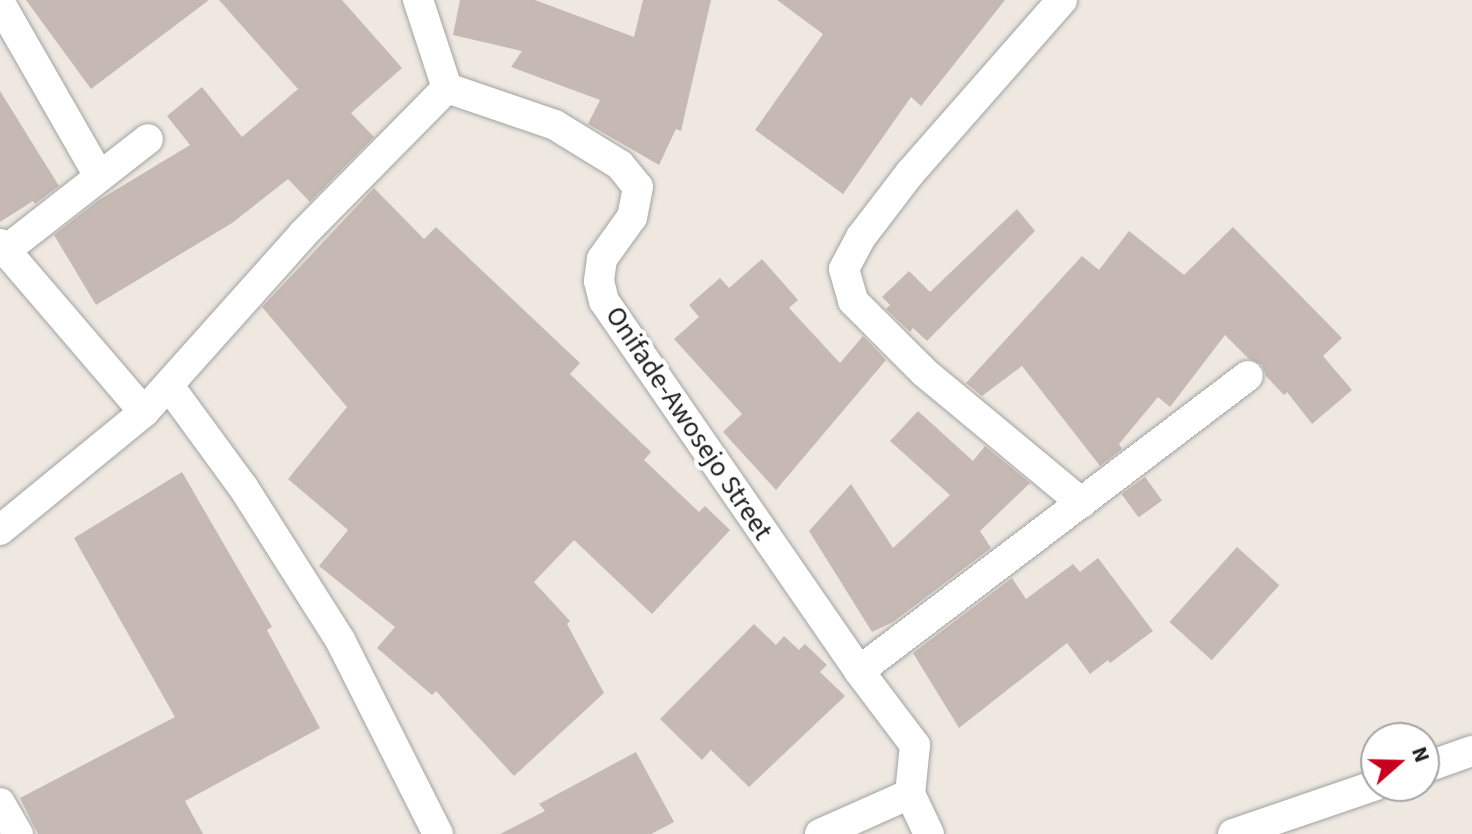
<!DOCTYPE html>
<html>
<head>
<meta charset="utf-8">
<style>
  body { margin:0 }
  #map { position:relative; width:1472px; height:834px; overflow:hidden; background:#eee8e1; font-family:"Source Sans 3",sans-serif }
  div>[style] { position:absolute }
  .building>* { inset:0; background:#c6b9b4; transform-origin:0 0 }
  .roads { filter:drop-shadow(0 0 2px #a3a3a3) drop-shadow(0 0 2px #a3a3a3) }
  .minor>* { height:30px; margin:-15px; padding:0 15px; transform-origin:15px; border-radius:15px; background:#fff }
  span { translate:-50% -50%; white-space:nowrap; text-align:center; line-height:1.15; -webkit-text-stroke:8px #fff; paint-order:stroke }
  .street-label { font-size:28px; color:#1c1c1c }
  .north { position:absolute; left:1360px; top:722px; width:80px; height:80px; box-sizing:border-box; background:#fff; border:2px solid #a4a4a4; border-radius:50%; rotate:70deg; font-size:22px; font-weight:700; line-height:32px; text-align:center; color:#1c1c1c }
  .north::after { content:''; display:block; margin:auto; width:28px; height:36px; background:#c8001d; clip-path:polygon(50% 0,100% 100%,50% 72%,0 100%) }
</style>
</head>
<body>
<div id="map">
  <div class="building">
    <div style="clip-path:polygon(26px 0,209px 0,91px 89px)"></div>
    <div style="clip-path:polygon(219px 0,342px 0,402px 68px,351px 113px,374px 137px,310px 202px,288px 179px,232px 223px,96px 305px,54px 235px,99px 200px,190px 145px,167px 116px,202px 87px,242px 137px,298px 89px)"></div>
    <div style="clip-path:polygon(460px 0,535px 0,634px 37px,643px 0,711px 0,681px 131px,676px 129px,659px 165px,588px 124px,600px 100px,511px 67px,522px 51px,453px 35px)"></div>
    <div style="clip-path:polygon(777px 0,1005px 0,921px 106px,911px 97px,843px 194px,755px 130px,823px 34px)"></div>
    <div style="clip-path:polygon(0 91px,59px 186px,35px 204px,33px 201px,0 222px)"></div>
    <div style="clip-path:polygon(374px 188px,424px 239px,436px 227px,580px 363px,570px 374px,651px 452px,644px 460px,699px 512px,705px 506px,730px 530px,652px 614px,574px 540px,534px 582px,570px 621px,567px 624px,604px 693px,514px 776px,436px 691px,432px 695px,377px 648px,395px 627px,319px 566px,348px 530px,288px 479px,347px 407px,262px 307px)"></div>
    <div style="clip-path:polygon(1017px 209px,1035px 231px,927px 341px,913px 328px,910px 332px,886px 309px,890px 305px,882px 297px,909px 271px,930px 292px)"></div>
    <div style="clip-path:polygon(1233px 227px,1342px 338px,1323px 356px,1352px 390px,1312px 424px,1287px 392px,1284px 395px,1266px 376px,1262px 365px,1248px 358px,1225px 335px,1170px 407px,1158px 397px,1119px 444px,1122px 449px,1100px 466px,1022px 366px,982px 396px,966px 383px,1082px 256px,1099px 270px,1129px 231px,1184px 275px)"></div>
    <div style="clip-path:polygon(762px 259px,798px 300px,789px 308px,840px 363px,863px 336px,886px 360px,776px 490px,723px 432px,742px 414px,674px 339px,699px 317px,689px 305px,720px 278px,729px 288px)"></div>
    <div style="clip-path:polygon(918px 411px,973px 461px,985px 446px,1030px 483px,980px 531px,991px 548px,893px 622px,872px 632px,809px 531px,851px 484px,893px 548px,950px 495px,890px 441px)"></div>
    <div style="clip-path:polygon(182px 472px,272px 627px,267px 630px,320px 728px,185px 801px,203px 834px,38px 834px,20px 798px,175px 717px,74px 538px)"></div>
    <div style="left:1145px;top:477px;width:29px;height:29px;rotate:54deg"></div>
    <div style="left:1237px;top:547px;width:57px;height:101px;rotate:42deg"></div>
    <div style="clip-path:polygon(1098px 558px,1153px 631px,1110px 663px,1108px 660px,1090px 674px,1067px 643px,959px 728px,913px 653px,1012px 578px,1026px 599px,1073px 564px,1080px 572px)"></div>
    <div style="clip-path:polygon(754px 624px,776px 645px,784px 636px,799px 650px,805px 644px,827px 665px,820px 672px,845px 696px,749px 787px,711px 750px,702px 760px,660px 719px)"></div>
    <div style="clip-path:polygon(636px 752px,674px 822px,651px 834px,500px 834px,545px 811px,539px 804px)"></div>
  </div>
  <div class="roads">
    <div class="minor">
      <div style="left:1062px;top:0;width:230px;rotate:131.3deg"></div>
      <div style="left:910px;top:173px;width:81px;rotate:127.4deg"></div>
      <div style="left:861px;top:237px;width:36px;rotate:118deg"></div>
      <div style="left:844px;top:269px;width:33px;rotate:74deg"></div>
      <div style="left:853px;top:301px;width:100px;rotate:45deg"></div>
      <div style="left:924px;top:372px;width:205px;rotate:39.7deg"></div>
      <div style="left:0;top:3px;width:199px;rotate:60.2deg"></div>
      <div style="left:447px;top:88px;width:114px;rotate:18.9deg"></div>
      <div style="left:555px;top:125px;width:76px;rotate:31.6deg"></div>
      <div style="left:620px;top:165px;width:28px;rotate:51deg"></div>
      <div style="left:638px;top:187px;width:31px;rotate:101deg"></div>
      <div style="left:632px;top:217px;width:52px;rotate:125.5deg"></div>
      <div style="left:602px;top:259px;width:22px;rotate:98deg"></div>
      <div style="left:599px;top:281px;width:21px;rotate:76deg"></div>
      <div style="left:604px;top:301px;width:449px;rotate:55.4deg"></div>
      <div style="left:859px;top:671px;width:93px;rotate:52.9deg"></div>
      <div style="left:915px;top:745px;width:49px;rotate:95.8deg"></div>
      <div style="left:910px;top:794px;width:44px;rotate:64.6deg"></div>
      <div style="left:0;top:244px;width:221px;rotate:49.4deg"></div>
      <div style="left:6px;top:250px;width:180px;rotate:-38deg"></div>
      <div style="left:169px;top:386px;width:125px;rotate:53.8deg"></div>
      <div style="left:243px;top:487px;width:181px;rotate:57.6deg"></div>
      <div style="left:340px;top:640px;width:217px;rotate:63.2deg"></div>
      <div style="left:0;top:530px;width:186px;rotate:-39.3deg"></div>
      <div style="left:144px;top:412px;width:237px;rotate:-48.2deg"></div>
      <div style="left:302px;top:235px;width:206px;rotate:-45.4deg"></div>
      <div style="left:447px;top:88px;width:93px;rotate:-108.2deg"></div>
      <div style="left:859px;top:671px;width:488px;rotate:-37.2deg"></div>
      <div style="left:1424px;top:768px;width:51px;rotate:-19.5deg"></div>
      <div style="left:0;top:803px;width:36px;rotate:60deg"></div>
      <div style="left:820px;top:834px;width:98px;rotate:-24deg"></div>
      <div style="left:1233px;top:834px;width:151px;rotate:-18.9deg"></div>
    </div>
  </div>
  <div class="street-label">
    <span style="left:689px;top:423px;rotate:56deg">Onifade-Awosejo Street</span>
  </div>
  <div class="north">N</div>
</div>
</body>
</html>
